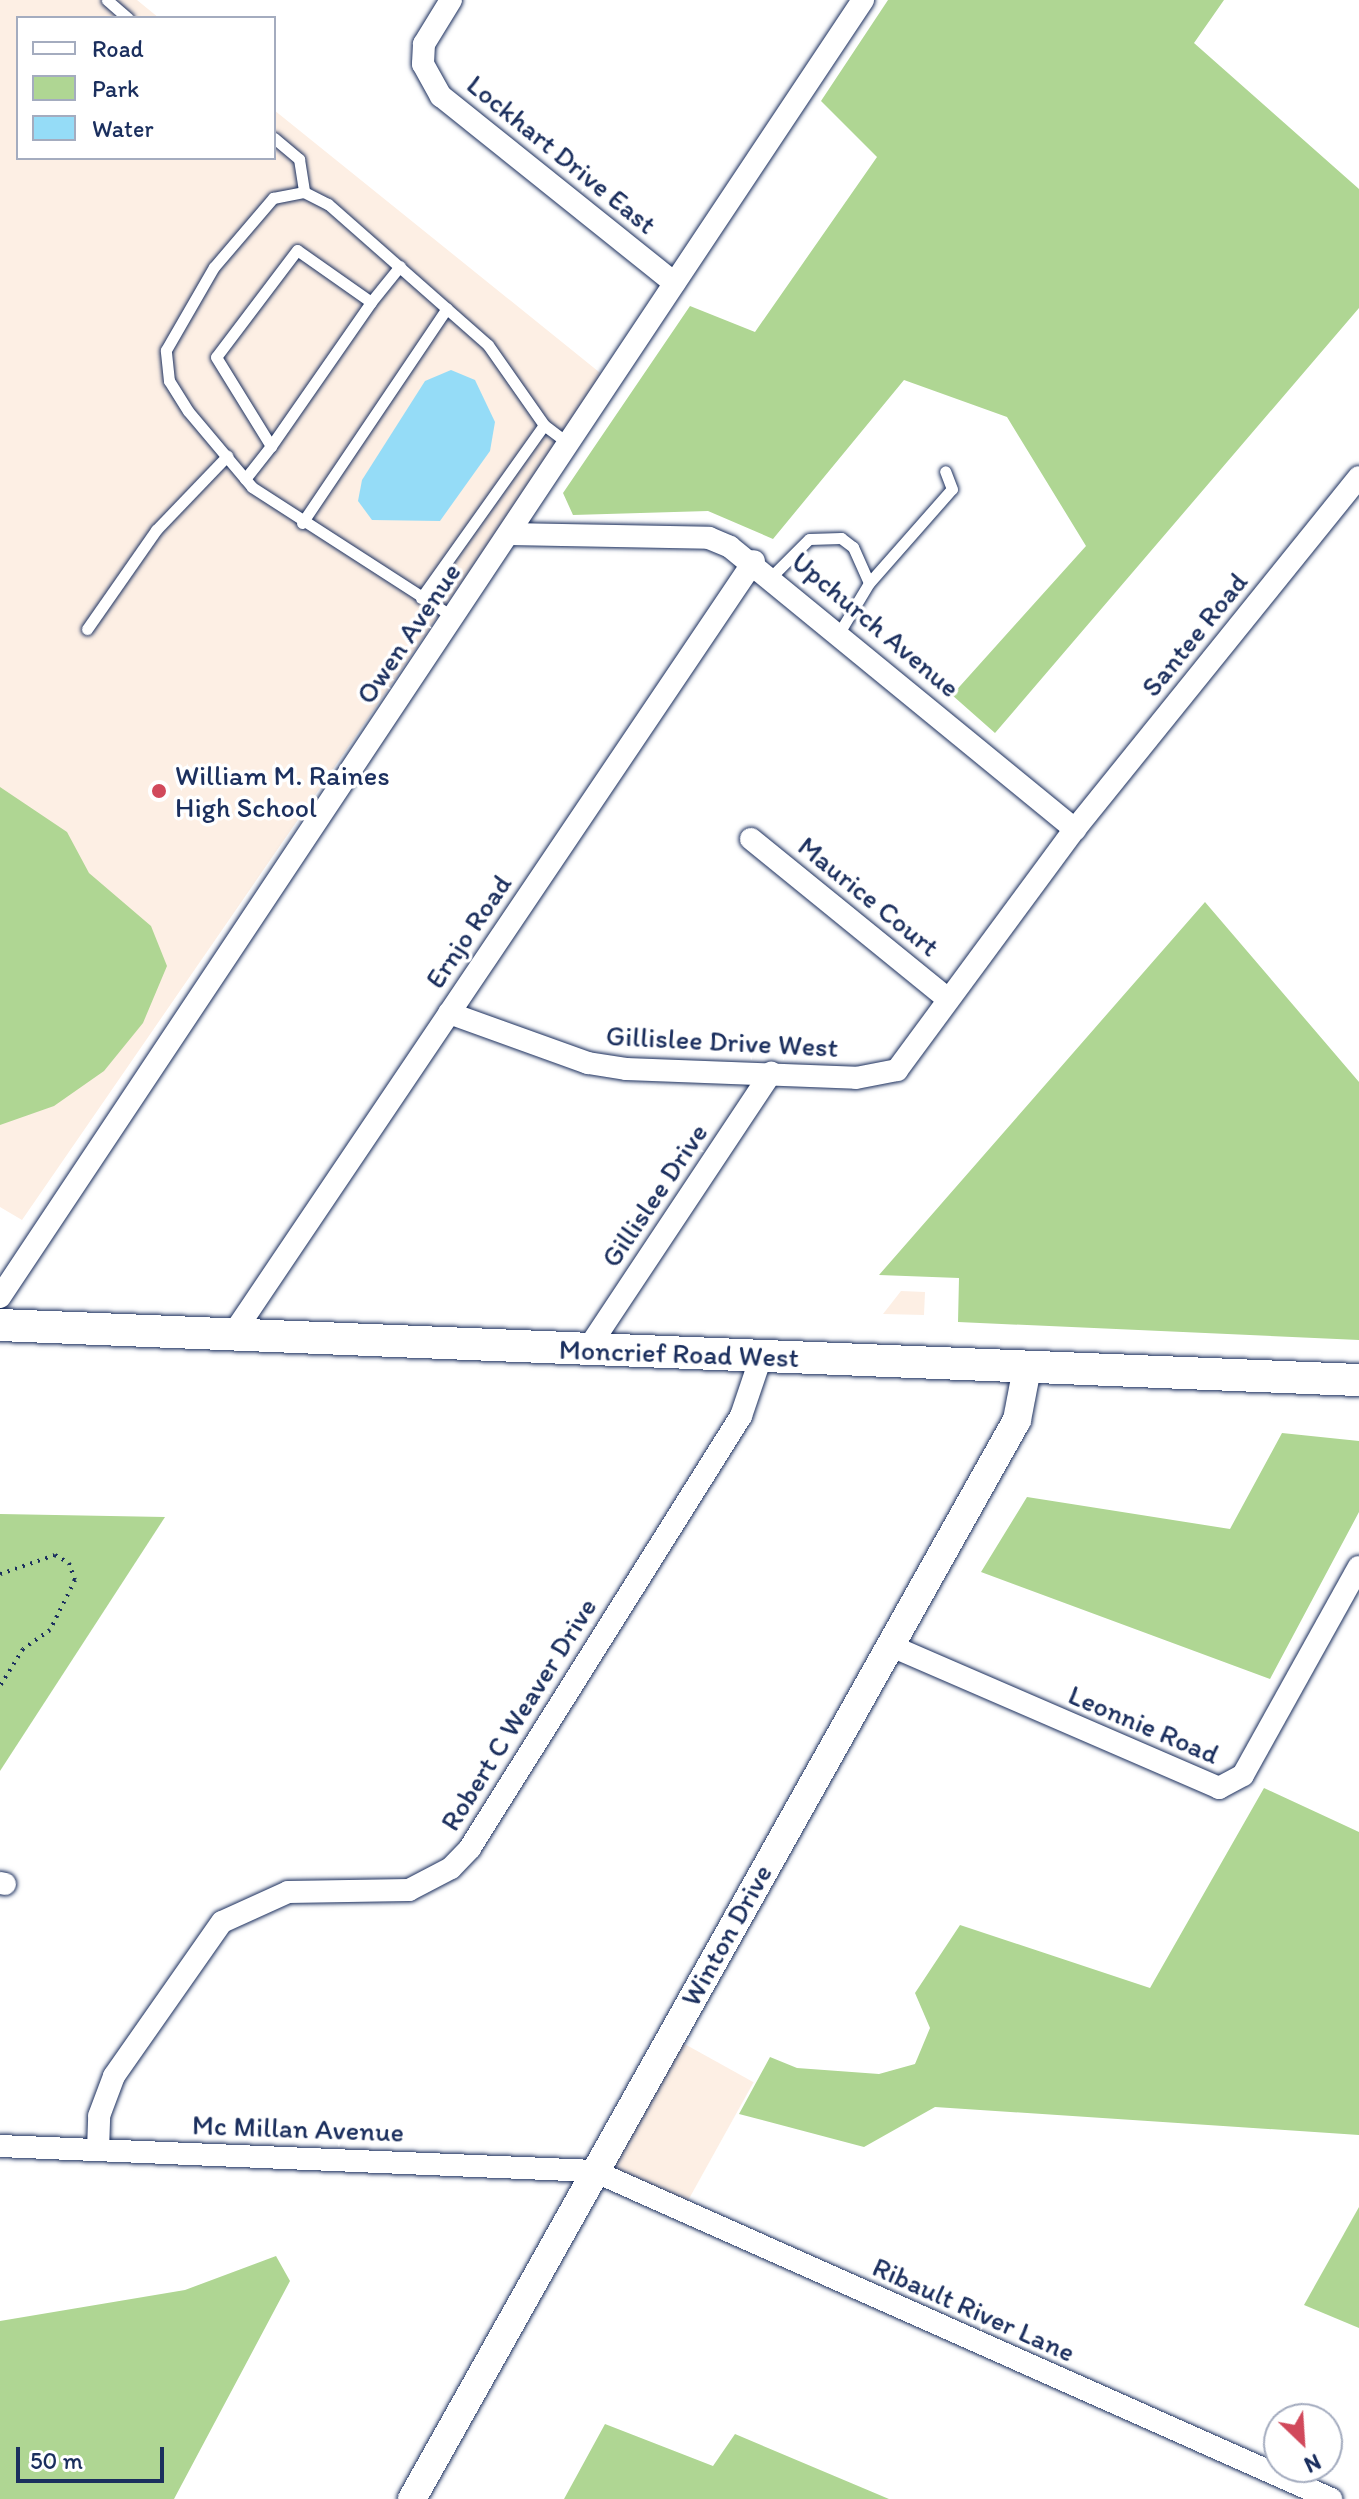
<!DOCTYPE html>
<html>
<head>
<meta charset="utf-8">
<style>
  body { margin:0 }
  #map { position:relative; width:1359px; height:2499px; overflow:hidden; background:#fff; font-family:Itim,sans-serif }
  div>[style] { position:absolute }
  .built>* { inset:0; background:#fdefe4; transform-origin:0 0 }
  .green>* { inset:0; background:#afd693 }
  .water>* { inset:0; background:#95dcf7 }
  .path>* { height:4px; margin-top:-2px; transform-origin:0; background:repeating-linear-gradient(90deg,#1b2f5e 0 2px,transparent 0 8px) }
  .roads { filter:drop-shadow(0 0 2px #1b2f5e) drop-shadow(0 0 2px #1b2f5e) }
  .service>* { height:11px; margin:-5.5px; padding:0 5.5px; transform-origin:5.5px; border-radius:5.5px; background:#fff }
  .minor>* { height:22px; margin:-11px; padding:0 11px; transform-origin:11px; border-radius:11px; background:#fff }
  .tertiary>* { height:28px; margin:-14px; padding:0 14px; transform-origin:14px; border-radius:14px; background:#fff }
  .secondary>* { height:32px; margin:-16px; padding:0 16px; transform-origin:16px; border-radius:16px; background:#fff }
  .dots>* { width:22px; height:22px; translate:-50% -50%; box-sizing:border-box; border:4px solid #fff; border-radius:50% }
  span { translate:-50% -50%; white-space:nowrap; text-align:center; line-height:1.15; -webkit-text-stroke:7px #fff; paint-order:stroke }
  .street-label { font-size:28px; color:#1b2f5e }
  .poi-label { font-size:28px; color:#1b2f5e }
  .left { translate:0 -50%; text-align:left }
  .legend { position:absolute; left:16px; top:16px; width:260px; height:144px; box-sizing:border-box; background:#fff; border:2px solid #a4acbf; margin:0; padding:10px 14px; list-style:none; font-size:24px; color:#1b2f5e }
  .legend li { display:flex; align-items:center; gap:16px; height:40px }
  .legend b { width:40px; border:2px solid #a4acbf }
  .north { position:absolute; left:1263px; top:2403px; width:80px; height:80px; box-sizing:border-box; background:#fff; border:2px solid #a4acbf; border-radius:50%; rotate:155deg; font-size:22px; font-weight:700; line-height:32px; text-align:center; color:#1b2f5e }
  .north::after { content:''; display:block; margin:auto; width:28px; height:36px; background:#d1495b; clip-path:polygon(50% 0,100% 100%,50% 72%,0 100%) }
  .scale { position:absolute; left:16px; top:2447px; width:148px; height:36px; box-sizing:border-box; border:4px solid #1b2f5e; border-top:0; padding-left:10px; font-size:24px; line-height:28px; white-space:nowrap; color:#1b2f5e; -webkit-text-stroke:6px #fff; paint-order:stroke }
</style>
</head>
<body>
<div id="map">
  <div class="built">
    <div style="clip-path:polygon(0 0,137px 0,159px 18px,18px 18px,18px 158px,274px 158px,274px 110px,604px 376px,22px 1220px,0 1207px)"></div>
    <div style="clip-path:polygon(901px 1291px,925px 1292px,924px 1315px,883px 1314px)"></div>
    <div style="left:681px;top:2042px;width:83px;height:145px;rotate:29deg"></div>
  </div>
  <div class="green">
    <div style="clip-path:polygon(888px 0,1224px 0,1194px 43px,1359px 189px,1359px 308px,995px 733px,952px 695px,1086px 546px,1007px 417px,904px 380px,773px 539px,708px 511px,573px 515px,563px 493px,690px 306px,755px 332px,877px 157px,821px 101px)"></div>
    <div style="clip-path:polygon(0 787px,67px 832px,89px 873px,151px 926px,167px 966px,143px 1023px,104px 1071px,54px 1106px,0 1125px)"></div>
    <div style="clip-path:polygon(1205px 902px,1359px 1082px,1359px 1340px,958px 1322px,959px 1278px,879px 1275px)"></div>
    <div style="clip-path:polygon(1282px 1433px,1359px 1441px,1359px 1512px,1270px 1679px,981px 1572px,1027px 1497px,1230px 1529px)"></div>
    <div style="clip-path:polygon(0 1514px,165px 1517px,0 1771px)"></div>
    <div style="clip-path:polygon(1264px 1788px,1359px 1832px,1359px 2135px,935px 2107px,864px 2147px,739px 2114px,770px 2057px,797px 2068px,879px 2074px,915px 2064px,930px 2028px,915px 1993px,960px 1925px,1150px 1988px)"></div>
    <div style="clip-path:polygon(1359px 2207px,1359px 2328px,1304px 2305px)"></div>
    <div style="clip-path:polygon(276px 2256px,290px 2281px,174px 2499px,0 2499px,0 2321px,185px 2290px)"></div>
    <div style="clip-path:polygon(605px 2424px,713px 2466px,735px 2434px,889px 2499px,564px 2499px)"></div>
  </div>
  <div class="water">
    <div style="clip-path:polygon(451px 370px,475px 380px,495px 422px,490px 451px,440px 521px,372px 520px,358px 501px,362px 480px,425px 381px)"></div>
  </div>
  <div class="path">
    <div style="left:0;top:1574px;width:58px;rotate:-19.1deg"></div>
    <div style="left:55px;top:1555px;width:16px;rotate:30deg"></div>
    <div style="left:69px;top:1563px;width:18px;rotate:71deg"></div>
    <div style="left:75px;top:1580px;width:56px;rotate:116.6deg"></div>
    <div style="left:50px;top:1630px;width:33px;rotate:145deg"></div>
    <div style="left:23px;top:1649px;width:44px;rotate:121.9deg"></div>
  </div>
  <div class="roads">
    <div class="service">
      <div style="left:107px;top:0;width:28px;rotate:41deg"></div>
      <div style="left:274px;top:138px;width:33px;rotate:40deg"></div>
      <div style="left:299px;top:159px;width:33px;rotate:81deg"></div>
      <div style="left:371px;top:302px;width:46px;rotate:-51.1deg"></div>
      <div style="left:245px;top:479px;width:42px;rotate:-51.8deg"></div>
      <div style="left:271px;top:446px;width:175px;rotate:-55.2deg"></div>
      <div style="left:371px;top:302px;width:90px;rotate:-144.9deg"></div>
      <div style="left:297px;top:250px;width:134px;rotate:127.1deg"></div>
      <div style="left:216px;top:357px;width:105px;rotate:58.3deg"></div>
      <div style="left:302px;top:523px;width:259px;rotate:-56deg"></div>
      <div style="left:772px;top:576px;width:52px;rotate:-45deg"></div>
      <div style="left:809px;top:539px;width:32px;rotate:-2deg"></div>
      <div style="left:841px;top:538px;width:15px;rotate:37deg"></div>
      <div style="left:853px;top:547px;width:39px;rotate:66deg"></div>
      <div style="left:869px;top:583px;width:58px;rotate:121deg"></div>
      <div style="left:869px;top:583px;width:125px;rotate:-48.6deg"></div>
      <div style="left:952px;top:489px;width:19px;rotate:-111deg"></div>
      <div style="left:421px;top:598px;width:212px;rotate:-54.6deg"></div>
      <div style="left:455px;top:618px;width:242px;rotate:-147.2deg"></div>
      <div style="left:252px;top:487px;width:99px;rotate:-130.1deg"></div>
      <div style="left:188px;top:411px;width:36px;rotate:-122deg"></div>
      <div style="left:169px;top:381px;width:31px;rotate:-96deg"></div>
      <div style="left:166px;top:350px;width:96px;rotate:-60deg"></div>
      <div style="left:214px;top:267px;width:91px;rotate:-49.5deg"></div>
      <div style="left:273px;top:198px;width:32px;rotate:-11deg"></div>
      <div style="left:304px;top:192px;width:27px;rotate:27deg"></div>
      <div style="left:328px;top:204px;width:213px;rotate:41.4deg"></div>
      <div style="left:488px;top:345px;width:98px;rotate:55deg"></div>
      <div style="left:544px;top:425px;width:30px;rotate:37deg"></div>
      <div style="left:87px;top:629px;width:121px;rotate:-55.1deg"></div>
      <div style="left:156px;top:530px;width:103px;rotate:-46.2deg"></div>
    </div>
    <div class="minor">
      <div style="left:451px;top:0;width:52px;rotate:121.5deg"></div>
      <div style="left:424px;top:44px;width:20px;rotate:93deg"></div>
      <div style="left:423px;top:64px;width:37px;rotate:61deg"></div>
      <div style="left:441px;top:96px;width:299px;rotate:38.7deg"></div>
      <div style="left:509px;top:534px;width:200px;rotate:1.1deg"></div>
      <div style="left:709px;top:538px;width:23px;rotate:23deg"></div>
      <div style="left:730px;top:547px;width:446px;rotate:39.3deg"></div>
      <div style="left:751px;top:839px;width:254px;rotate:39.1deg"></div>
      <div style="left:449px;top:1013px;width:148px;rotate:19.8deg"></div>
      <div style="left:588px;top:1063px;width:38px;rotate:9deg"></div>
      <div style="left:626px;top:1069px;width:230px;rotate:2.2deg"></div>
      <div style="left:856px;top:1078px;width:42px;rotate:-11deg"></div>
      <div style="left:897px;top:1070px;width:300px;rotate:-53.6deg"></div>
      <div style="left:1075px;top:829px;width:452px;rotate:-51.1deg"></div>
      <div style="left:0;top:1297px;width:1558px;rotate:-56.36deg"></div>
      <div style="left:233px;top:1334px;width:932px;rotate:-56.02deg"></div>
      <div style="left:587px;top:1350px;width:333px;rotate:-56.4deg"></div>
      <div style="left:889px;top:1645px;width:360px;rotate:23.4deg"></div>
      <div style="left:1219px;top:1788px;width:27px;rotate:-28deg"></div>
      <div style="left:1243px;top:1775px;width:238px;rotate:-60.9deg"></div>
      <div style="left:0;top:1883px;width:5px;rotate:11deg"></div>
      <div style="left:0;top:2146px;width:595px;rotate:2.41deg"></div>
      <div style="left:594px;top:2171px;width:807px;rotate:23.99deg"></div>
      <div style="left:98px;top:2150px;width:34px;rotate:-88deg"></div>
      <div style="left:99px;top:2116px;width:43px;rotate:-69.4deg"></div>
      <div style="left:114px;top:2076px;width:188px;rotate:-55deg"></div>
      <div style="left:222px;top:1922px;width:72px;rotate:-24.4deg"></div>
      <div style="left:288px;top:1892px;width:121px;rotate:-0.9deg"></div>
      <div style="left:409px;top:1890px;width:47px;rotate:-27.6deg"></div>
      <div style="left:451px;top:1868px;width:28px;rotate:-46deg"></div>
      <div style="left:470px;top:1848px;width:510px;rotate:-57.9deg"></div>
      <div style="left:741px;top:1416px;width:62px;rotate:-71.3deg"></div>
    </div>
    <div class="tertiary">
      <div style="left:412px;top:2499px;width:1237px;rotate:-60.72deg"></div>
      <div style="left:1017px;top:1420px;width:53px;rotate:-79.1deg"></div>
    </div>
    <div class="secondary">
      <div style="left:0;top:1325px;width:1360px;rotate:2.32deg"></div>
    </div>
  </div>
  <div class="dots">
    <div style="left:159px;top:791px;background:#d1495b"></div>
  </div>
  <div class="street-label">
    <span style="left:562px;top:154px;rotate:39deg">Lockhart Drive East</span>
    <span style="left:876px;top:624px;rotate:40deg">Upchurch Avenue</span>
    <span style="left:408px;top:633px;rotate:-56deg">Owen Avenue</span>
    <span style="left:1194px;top:634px;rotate:-51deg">Santee Road</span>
    <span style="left:869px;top:896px;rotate:39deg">Maurice Court</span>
    <span style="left:468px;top:931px;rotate:-56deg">Ernjo Road</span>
    <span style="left:722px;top:1041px;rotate:3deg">Gillislee Drive West</span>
    <span style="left:654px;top:1195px;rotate:-56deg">Gillislee Drive</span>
    <span style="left:679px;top:1353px;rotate:2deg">Moncrief Road West</span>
    <span style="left:518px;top:1714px;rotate:-58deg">Robert C Weaver Drive</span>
    <span style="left:1144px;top:1724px;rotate:23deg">Leonnie Road</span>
    <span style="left:726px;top:1935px;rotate:-61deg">Winton Drive</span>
    <span style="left:298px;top:2128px;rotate:2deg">Mc Millan Avenue</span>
    <span style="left:974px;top:2309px;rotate:24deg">Ribault River Lane</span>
  </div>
  <div class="poi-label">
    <span class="left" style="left:175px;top:791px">William M. Raines<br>High School</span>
  </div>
  <ul class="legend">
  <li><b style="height:10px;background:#fff"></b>Road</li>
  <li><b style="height:22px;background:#afd693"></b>Park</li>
  <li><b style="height:22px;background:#95dcf7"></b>Water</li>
  </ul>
  <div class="north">N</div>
  <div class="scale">50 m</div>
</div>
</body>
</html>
